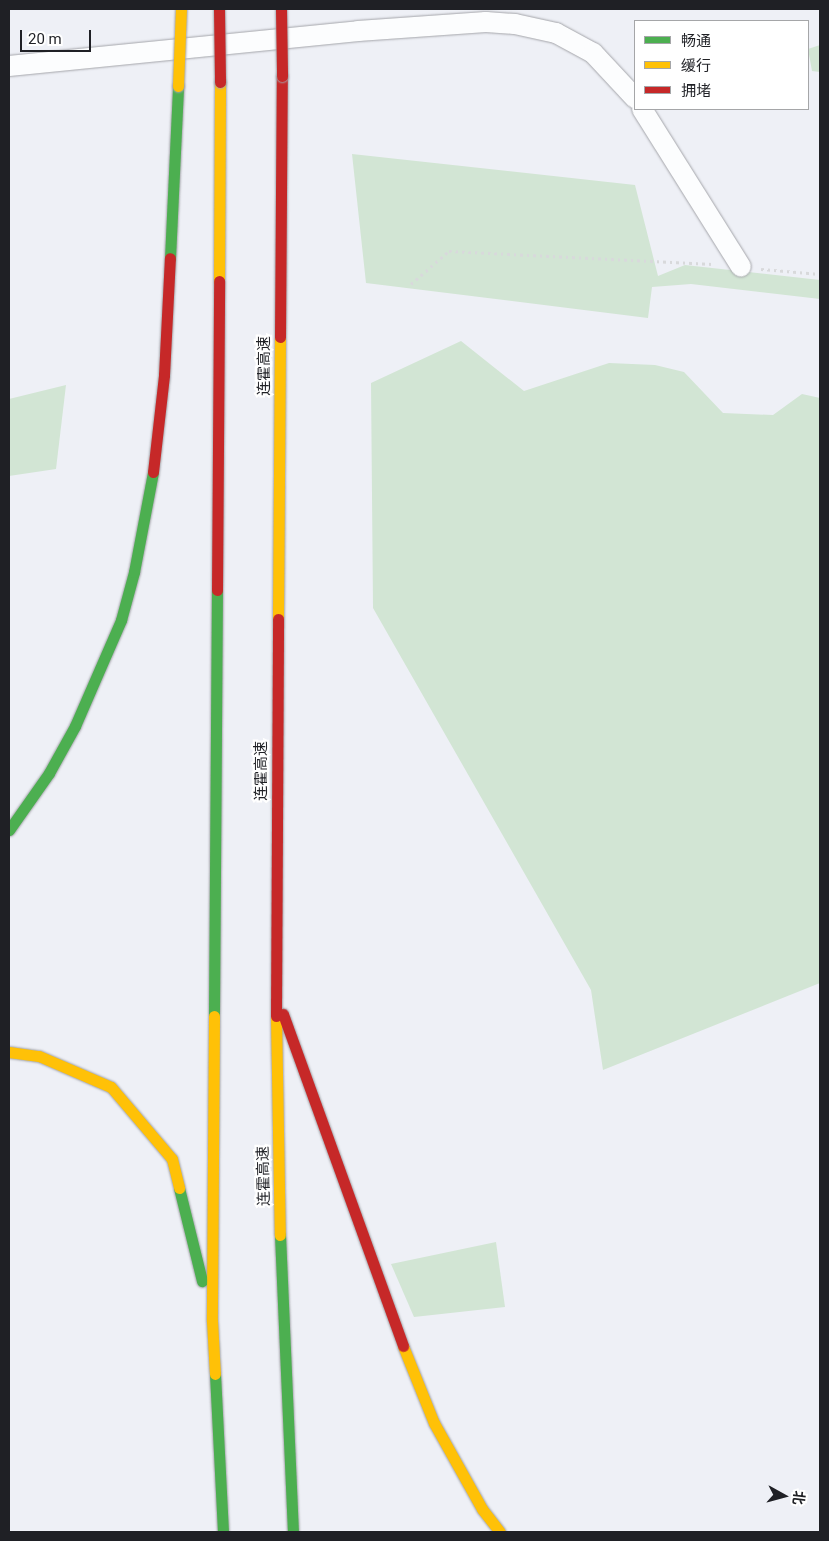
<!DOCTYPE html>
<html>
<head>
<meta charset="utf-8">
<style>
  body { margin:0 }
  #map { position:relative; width:829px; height:1541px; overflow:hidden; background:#eef0f6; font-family:Roboto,"Noto Sans SC",sans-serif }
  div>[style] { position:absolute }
  .green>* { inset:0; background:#d2e5d4 }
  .path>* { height:3px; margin-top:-1.5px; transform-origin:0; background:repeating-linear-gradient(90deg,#d8d9db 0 2.5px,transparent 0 6.5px) }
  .roads { filter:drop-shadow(0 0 1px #a4a5aa) drop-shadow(0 0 1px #a4a5aa) }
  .street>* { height:20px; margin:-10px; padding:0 10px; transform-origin:10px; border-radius:10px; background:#fcfdfe }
  .fast>* { height:11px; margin:-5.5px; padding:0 5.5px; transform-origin:5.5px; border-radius:5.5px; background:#4caf50 }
  .slow>* { height:11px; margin:-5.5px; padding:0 5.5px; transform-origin:5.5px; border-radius:5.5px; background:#ffc107 }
  .jam>* { height:11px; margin:-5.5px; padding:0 5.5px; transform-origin:5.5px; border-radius:5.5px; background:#c62828 }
  .bridges { filter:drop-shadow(0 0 1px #a4a5aa) drop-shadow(0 0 1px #a4a5aa) }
  .slow-bridge>* { height:11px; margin:-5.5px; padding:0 5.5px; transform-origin:5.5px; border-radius:5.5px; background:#ffc107 }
  .jam-bridge>* { height:11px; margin:-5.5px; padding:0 5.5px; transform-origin:5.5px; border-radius:5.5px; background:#c62828 }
  span { translate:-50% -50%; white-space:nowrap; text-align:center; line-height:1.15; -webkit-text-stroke:4.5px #fff; paint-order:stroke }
  .street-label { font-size:15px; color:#1f2025 }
  .frame { position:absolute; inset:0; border:10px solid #1f2025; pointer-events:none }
  .legend { position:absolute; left:634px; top:20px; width:175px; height:90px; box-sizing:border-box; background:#fff; border:1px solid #a5a6a8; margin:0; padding:6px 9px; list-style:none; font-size:15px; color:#1f2025 }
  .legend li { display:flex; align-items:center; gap:10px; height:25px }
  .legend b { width:25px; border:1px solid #a5a6a8 }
  .north { position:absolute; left:759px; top:1471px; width:50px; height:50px; -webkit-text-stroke:4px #fff; paint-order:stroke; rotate:97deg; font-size:14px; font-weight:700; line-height:20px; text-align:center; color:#1f2025 }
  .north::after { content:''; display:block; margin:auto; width:18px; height:22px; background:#1f2025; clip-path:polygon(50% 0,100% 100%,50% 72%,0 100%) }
  .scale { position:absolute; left:20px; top:30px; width:71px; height:22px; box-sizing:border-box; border:2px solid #1f2025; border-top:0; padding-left:6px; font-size:15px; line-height:18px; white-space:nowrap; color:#1f2025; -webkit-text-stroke:4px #fff; paint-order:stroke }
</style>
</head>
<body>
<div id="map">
  <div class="green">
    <div style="clip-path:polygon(820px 45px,820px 72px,812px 71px,808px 49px)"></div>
    <div style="clip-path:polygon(352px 154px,635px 185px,658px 276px,685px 265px,820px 280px,820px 299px,691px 284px,652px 287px,648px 318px,366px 283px)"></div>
    <div style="clip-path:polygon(461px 341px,524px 391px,609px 363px,655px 365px,684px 372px,723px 413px,773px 415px,802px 394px,820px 398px,820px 983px,603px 1070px,591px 990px,373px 608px,371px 383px)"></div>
    <div style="clip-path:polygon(66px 385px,56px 469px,9px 476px,9px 399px)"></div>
    <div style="clip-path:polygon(496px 1242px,505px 1307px,414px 1317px,391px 1264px)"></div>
  </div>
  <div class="path">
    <div style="left:761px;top:269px;width:59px;rotate:4.8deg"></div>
    <div style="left:411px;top:284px;width:50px;rotate:-41deg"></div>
    <div style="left:449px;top:251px;width:264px;rotate:2.8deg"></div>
  </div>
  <div class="roads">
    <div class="street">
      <div style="left:9px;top:66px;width:351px;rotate:-5.7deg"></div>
      <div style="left:358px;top:31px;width:128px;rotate:-4deg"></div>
      <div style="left:486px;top:22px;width:29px;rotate:4deg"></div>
      <div style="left:515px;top:24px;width:42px;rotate:12.4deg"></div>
      <div style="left:556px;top:33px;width:42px;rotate:28.4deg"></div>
      <div style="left:593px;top:53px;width:62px;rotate:47deg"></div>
      <div style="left:642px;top:109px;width:186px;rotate:57.9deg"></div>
    </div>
    <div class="fast">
      <div style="left:170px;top:258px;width:172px;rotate:-87.3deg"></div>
      <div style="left:9px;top:830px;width:70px;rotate:-54.9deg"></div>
      <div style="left:49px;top:773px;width:54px;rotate:-61deg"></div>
      <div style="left:75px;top:726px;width:116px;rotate:-66.5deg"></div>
      <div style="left:121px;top:620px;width:50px;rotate:-74.8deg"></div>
      <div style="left:134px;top:572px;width:102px;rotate:-79.2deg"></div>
      <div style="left:214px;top:1016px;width:426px;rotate:-89.6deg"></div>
      <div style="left:179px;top:1188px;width:96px;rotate:76.1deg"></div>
      <div style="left:280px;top:1235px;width:297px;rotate:87.5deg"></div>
      <div style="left:215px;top:1374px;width:158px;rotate:87.1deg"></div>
    </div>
    <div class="slow">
      <div style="left:219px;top:281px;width:199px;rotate:-89.7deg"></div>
      <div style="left:278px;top:619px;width:282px;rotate:-89.6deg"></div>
      <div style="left:214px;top:1016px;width:305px;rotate:90.4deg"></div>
      <div style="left:212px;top:1321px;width:53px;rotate:86.8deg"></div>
      <div style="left:276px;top:1016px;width:219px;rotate:89deg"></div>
      <div style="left:9px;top:1052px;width:30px;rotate:8deg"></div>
      <div style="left:39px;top:1056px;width:78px;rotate:23.3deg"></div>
      <div style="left:111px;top:1087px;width:94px;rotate:49.7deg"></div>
      <div style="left:172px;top:1159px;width:30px;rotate:76deg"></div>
      <div style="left:403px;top:1346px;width:83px;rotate:68.1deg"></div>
      <div style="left:434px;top:1423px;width:98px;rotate:60.8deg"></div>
      <div style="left:482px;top:1509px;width:29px;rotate:52deg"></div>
    </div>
    <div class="jam">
      <div style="left:280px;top:337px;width:261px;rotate:-89.6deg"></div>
      <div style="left:153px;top:472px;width:98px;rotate:-83.5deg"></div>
      <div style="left:164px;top:375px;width:117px;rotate:-87.1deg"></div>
      <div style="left:217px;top:590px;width:309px;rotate:-89.6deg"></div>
      <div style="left:283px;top:1014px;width:353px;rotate:70.1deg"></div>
      <div style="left:276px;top:1016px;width:397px;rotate:-89.7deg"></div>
    </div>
  </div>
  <div class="bridges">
    <div class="slow-bridge">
      <div style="left:178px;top:86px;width:77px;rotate:-87.8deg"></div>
    </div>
    <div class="jam-bridge">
      <div style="left:219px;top:9px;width:73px;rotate:89.2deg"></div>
      <div style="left:281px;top:9px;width:67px;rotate:89.1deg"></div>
    </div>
  </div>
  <div class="street-label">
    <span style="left:265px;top:366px;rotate:-90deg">连霍高速</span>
    <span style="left:262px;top:771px;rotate:-90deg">连霍高速</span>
    <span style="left:264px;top:1176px;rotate:-91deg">连霍高速</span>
  </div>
  <div class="frame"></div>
  <ul class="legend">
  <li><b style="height:6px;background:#4caf50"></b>畅通</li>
  <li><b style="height:6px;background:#ffc107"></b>缓行</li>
  <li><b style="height:6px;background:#c62828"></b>拥堵</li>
  </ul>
  <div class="north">北</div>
  <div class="scale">20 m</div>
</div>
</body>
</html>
